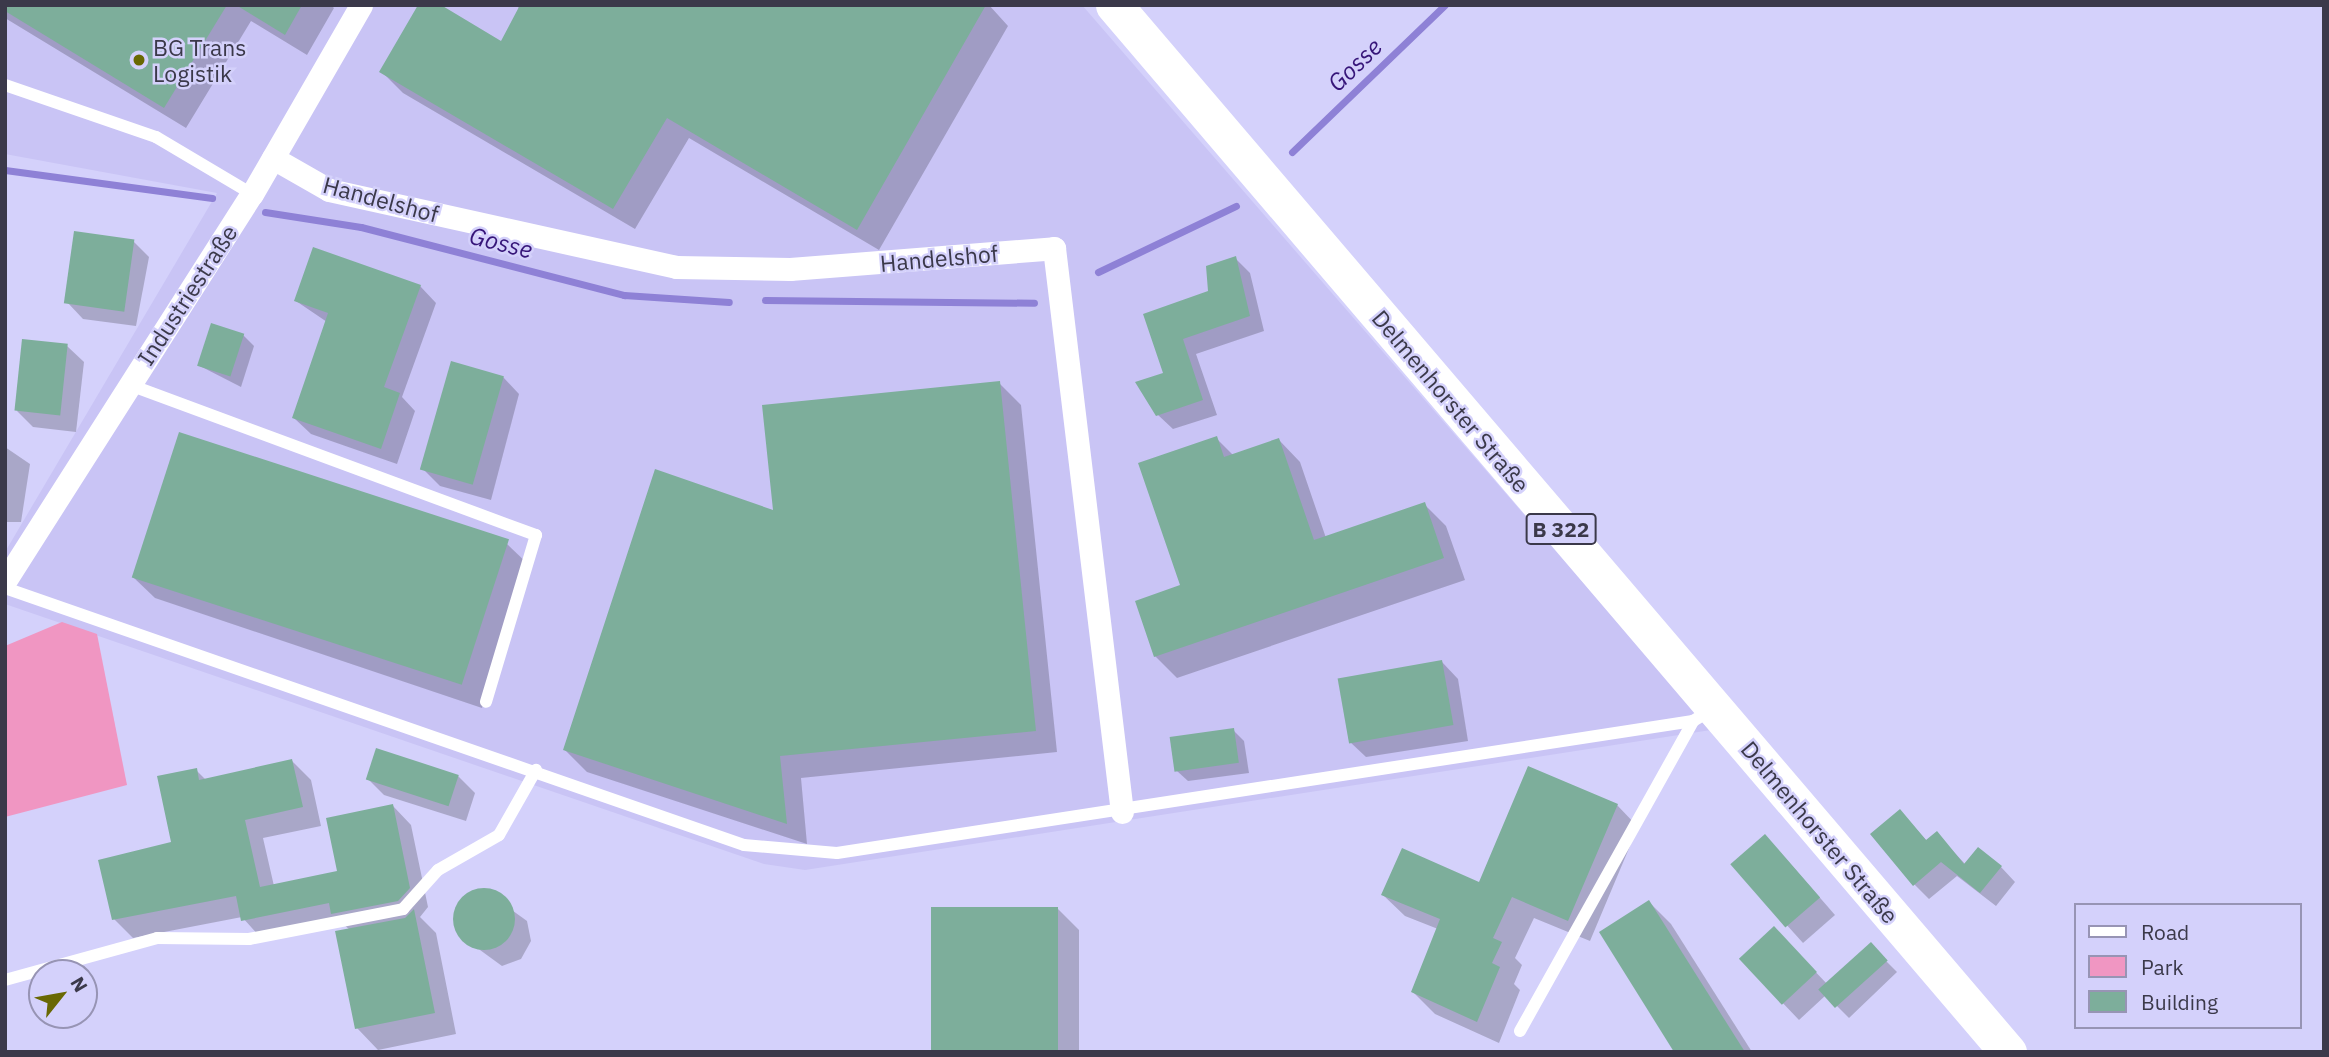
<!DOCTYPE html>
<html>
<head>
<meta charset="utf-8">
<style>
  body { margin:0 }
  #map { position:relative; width:2329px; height:1057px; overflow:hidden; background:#d4d1fb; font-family:"IBM Plex Sans",sans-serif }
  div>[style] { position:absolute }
  .built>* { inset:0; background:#c9c4f5 }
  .green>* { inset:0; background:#f096c2 }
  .shadow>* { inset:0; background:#0003 }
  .stream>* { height:7px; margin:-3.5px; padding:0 3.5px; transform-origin:3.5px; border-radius:3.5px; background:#8e81d6 }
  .building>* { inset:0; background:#7dae9b; transform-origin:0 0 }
  .round { border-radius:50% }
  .service>* { height:12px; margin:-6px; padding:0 6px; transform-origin:6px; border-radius:6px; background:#fff }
  .minor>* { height:23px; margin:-11.5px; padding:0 11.5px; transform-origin:11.5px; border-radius:11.5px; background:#fff }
  .primary>* { height:37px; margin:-18.5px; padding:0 18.5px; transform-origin:18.5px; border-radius:18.5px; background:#fff }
  .dots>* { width:19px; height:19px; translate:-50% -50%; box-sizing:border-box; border:4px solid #d4d1fb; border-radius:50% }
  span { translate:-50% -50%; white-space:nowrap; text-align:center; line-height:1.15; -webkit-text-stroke:5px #d4d1fb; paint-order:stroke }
  .shield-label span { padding:2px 5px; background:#d4d1fb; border:2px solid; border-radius:5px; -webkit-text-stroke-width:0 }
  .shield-label { font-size:21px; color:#3b394a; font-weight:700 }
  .poi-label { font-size:23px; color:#3b394a }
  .left { translate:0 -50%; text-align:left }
  .street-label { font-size:23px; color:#3b394a }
  .water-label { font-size:24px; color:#361579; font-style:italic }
  .frame { position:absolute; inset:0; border:7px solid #3b394a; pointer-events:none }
  .legend { position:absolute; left:2074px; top:903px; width:228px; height:126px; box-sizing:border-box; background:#d4d1fb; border:2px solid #9794b4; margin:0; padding:9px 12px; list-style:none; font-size:21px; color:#3b394a }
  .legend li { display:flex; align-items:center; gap:14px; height:35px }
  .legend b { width:35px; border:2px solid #9794b4 }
  .north { position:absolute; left:28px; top:959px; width:70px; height:70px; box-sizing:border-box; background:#d4d1fb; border:2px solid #9794b4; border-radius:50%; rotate:59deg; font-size:19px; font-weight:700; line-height:28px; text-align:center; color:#3b394a }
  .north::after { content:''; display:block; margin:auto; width:24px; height:32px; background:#696803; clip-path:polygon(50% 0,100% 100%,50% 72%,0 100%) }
</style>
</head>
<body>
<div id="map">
  <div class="built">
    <div style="clip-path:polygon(5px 5px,1082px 5px,1711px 730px,805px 870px,764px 864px,5px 604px,5px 552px,217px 193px,5px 154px)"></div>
  </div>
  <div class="green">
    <div style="clip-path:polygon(62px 622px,97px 634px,127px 785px,5px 817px,5px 646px)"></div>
  </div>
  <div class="shadow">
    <div style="clip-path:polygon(5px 5px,331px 5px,334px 8px,307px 55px,251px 21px,186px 128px,5px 18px)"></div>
    <div style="clip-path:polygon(516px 5px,989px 5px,1008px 26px,879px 250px,689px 138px,635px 229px,403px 93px,381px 71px,502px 43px,520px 9px)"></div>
    <div style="clip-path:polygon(133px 241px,149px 257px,136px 326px,83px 319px,67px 302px)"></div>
    <div style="clip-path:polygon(1235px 258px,1250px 273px,1264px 331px,1196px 354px,1217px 415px,1173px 429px,1158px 415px,1165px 374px,1145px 315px,1210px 293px)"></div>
    <div style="clip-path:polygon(420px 286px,436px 303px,402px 397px,415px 411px,397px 464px,311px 434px,294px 418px,327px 322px,296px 301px)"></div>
    <div style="clip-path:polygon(243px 335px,254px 346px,241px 387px,200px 366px)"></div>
    <div style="clip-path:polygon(67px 346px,84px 362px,76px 432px,33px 427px,17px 411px)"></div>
    <div style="clip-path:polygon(503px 377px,519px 394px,491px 500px,440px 486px,424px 470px)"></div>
    <div style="clip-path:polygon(999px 383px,1021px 405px,1057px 752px,801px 778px,807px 844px,587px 772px,565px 750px,775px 513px)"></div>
    <div style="clip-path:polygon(1216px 438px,1234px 456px,1279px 440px,1300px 462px,1326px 538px,1424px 504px,1446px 526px,1465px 580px,1177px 678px,1155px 656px,1182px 586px)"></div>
    <div style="clip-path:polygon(5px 447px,30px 464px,21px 522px,5px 522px)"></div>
    <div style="clip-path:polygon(507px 544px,529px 565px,482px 708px,155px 598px,133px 577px)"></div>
    <div style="clip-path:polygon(1442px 662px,1458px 679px,1468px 741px,1366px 757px,1349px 741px)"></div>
    <div style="clip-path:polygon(1233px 730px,1244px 741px,1249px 773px,1188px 781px,1177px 771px)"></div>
    <div style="clip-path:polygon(292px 761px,311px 780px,321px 826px,263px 838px,274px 886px,339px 872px,393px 806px,411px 825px,428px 907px,420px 917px,436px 933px,456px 1034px,378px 1050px,357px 1028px,350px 930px,342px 923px,262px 939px,242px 917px,133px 938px,114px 919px,174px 844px,196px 770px,206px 780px)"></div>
    <div style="clip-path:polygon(458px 776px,475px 793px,466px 821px,384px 795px,368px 779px)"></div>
    <div style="clip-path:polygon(1617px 805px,1638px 827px,1590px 941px,1534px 918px,1515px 958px,1522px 965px,1514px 984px,1520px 990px,1499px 1043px,1435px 1014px,1413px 992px,1438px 929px,1405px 916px,1383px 895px,1480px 884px)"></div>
    <div style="clip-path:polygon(1900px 811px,1928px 842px,1937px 834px,1966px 865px,2001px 867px,2015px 882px,1996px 906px,1957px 876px,1929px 899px,1914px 884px)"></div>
    <div style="clip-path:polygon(1781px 853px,1835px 915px,1803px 943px,1732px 864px)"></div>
    <div style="clip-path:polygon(483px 889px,527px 921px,531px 941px,521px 959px,502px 966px,458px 934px,454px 914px,464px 896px)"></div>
    <div style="clip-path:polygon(1649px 902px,1671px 924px,1752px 1052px,1677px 1052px)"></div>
    <div style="clip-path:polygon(1057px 908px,1079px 930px,1079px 1052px,934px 1052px)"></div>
    <div style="clip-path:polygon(1790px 945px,1828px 985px,1870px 945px,1897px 972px,1849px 1018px,1826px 995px,1799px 1020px,1741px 959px)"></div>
  </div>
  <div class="stream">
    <div style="left:1292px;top:152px;width:212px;rotate:-43.9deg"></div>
    <div style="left:5px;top:170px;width:209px;rotate:7.7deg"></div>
    <div style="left:265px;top:212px;width:97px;rotate:8.9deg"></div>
    <div style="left:361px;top:227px;width:272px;rotate:14.5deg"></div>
    <div style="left:624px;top:295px;width:105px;rotate:3.8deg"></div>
    <div style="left:1098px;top:272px;width:153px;rotate:-25.6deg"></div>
    <div style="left:765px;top:300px;width:269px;rotate:0.6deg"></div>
  </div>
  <div class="building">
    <div style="clip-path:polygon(5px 5px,227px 5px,164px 108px,5px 11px)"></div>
    <div style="clip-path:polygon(236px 5px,302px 5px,285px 35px)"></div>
    <div style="clip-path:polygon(418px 5px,441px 5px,501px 41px,520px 5px,986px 5px,857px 230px,667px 118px,613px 209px,379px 72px)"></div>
    <div style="left:74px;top:231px;width:61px;height:73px;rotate:8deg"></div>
    <div style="clip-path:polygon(313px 247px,421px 285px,384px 387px,400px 393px,381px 449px,292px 418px,328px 313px,294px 301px)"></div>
    <div style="clip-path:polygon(1236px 256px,1250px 316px,1183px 339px,1203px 400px,1156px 416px,1135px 382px,1163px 373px,1143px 314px,1208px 291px,1206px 266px)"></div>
    <div style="left:211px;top:323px;width:35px;height:45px;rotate:18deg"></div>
    <div style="left:22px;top:339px;width:46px;height:72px;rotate:6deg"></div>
    <div style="left:451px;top:361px;width:55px;height:113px;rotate:16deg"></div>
    <div style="clip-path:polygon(1000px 381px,1036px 731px,780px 756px,787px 824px,563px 750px,655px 469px,773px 510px,762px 405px)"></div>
    <div style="left:179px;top:432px;width:347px;height:153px;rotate:18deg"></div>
    <div style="clip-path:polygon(1217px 436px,1224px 457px,1279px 438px,1314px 540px,1425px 502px,1444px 558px,1154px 657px,1135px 601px,1180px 585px,1138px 463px)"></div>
    <div style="left:1442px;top:660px;width:66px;height:106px;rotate:80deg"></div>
    <div style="left:1234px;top:728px;width:35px;height:65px;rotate:82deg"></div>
    <div style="left:376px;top:748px;width:87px;height:33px;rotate:18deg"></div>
    <div style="clip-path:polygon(292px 759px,303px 807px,245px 820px,260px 887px,337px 871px,326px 818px,393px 804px,410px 888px,398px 901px,331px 914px,329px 903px,241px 921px,236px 896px,112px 920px,98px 860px,171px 842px,157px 776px,197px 768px,199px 780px)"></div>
    <div style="clip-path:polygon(1528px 766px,1618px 804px,1568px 921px,1512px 897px,1493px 938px,1502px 942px,1492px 963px,1500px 967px,1477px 1022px,1411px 992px,1440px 919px,1381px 895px,1402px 848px,1479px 882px)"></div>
    <div style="clip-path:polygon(1900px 809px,1926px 840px,1937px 831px,1964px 864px,1978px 847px,2002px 866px,1980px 893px,1941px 862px,1913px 886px,1870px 834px)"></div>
    <div style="left:1765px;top:834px;width:84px;height:46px;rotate:49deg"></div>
    <div class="round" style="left:453px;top:888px;width:62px;height:62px"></div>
    <div style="clip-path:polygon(1649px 900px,1745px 1052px,1674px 1052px,1599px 932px)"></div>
    <div style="left:931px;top:907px;width:127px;height:145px"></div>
    <div style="clip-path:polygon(414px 909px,435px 1013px,355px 1029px,335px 931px,405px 918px)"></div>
    <div style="left:1774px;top:926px;width:63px;height:48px;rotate:47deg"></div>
    <div style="left:1871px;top:942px;width:25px;height:71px;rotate:48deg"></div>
  </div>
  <div class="service">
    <div style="left:5px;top:85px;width:160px;rotate:19deg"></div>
    <div style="left:156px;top:137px;width:112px;rotate:30.7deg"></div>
    <div style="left:130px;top:385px;width:433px;rotate:20.3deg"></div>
    <div style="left:536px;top:535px;width:174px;rotate:106.7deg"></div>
    <div style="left:5px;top:588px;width:782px;rotate:19.18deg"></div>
    <div style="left:744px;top:845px;width:93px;rotate:4.9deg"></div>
    <div style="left:837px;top:853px;width:866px;rotate:-8.77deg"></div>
    <div style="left:1693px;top:721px;width:21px;rotate:-31deg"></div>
    <div style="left:5px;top:980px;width:158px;rotate:-15.4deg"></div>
    <div style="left:157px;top:938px;width:92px;rotate:0.6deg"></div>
    <div style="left:249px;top:939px;width:157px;rotate:-11deg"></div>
    <div style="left:403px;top:909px;width:52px;rotate:-48.1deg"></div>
    <div style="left:438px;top:870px;width:70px;rotate:-29.8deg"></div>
    <div style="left:499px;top:835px;width:75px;rotate:-60.4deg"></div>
    <div style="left:1520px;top:1031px;width:355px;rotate:-60.8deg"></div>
  </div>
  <div class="minor">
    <div style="left:273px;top:158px;width:64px;rotate:29.7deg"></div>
    <div style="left:329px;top:190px;width:355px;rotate:12.5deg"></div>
    <div style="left:676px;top:267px;width:114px;rotate:1deg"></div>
    <div style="left:790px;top:269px;width:265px;rotate:-4.5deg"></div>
    <div style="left:1054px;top:248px;width:568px;rotate:83.13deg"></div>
    <div style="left:5px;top:581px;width:459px;rotate:-57.5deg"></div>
    <div style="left:252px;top:194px;width:218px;rotate:-60deg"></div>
  </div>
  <div class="primary">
    <div style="left:1114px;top:5px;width:1377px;rotate:49.51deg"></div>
  </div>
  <div class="dots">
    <div style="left:139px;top:60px;background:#696803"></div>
  </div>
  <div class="shield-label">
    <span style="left:1561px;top:529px">B 322</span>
  </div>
  <div class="poi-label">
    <span class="left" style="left:153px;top:60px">BG Trans<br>Logistik</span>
  </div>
  <div class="street-label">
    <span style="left:381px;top:199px;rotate:15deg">Handelshof</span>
    <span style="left:939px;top:258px;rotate:-5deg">Handelshof</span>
    <span style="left:187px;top:295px;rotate:-57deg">Industriestraße</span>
    <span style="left:1451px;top:401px;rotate:50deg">Delmenhorster Straße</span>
    <span style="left:1820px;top:832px;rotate:50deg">Delmenhorster Straße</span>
  </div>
  <div class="water-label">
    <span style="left:1355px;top:65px;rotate:-44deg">Gosse</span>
    <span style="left:501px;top:243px;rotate:14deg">Gosse</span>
  </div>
  <div class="frame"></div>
  <ul class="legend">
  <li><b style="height:9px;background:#fff"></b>Road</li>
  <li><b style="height:19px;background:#f096c2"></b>Park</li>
  <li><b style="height:19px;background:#7dae9b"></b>Building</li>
  </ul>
  <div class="north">N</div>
</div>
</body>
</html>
